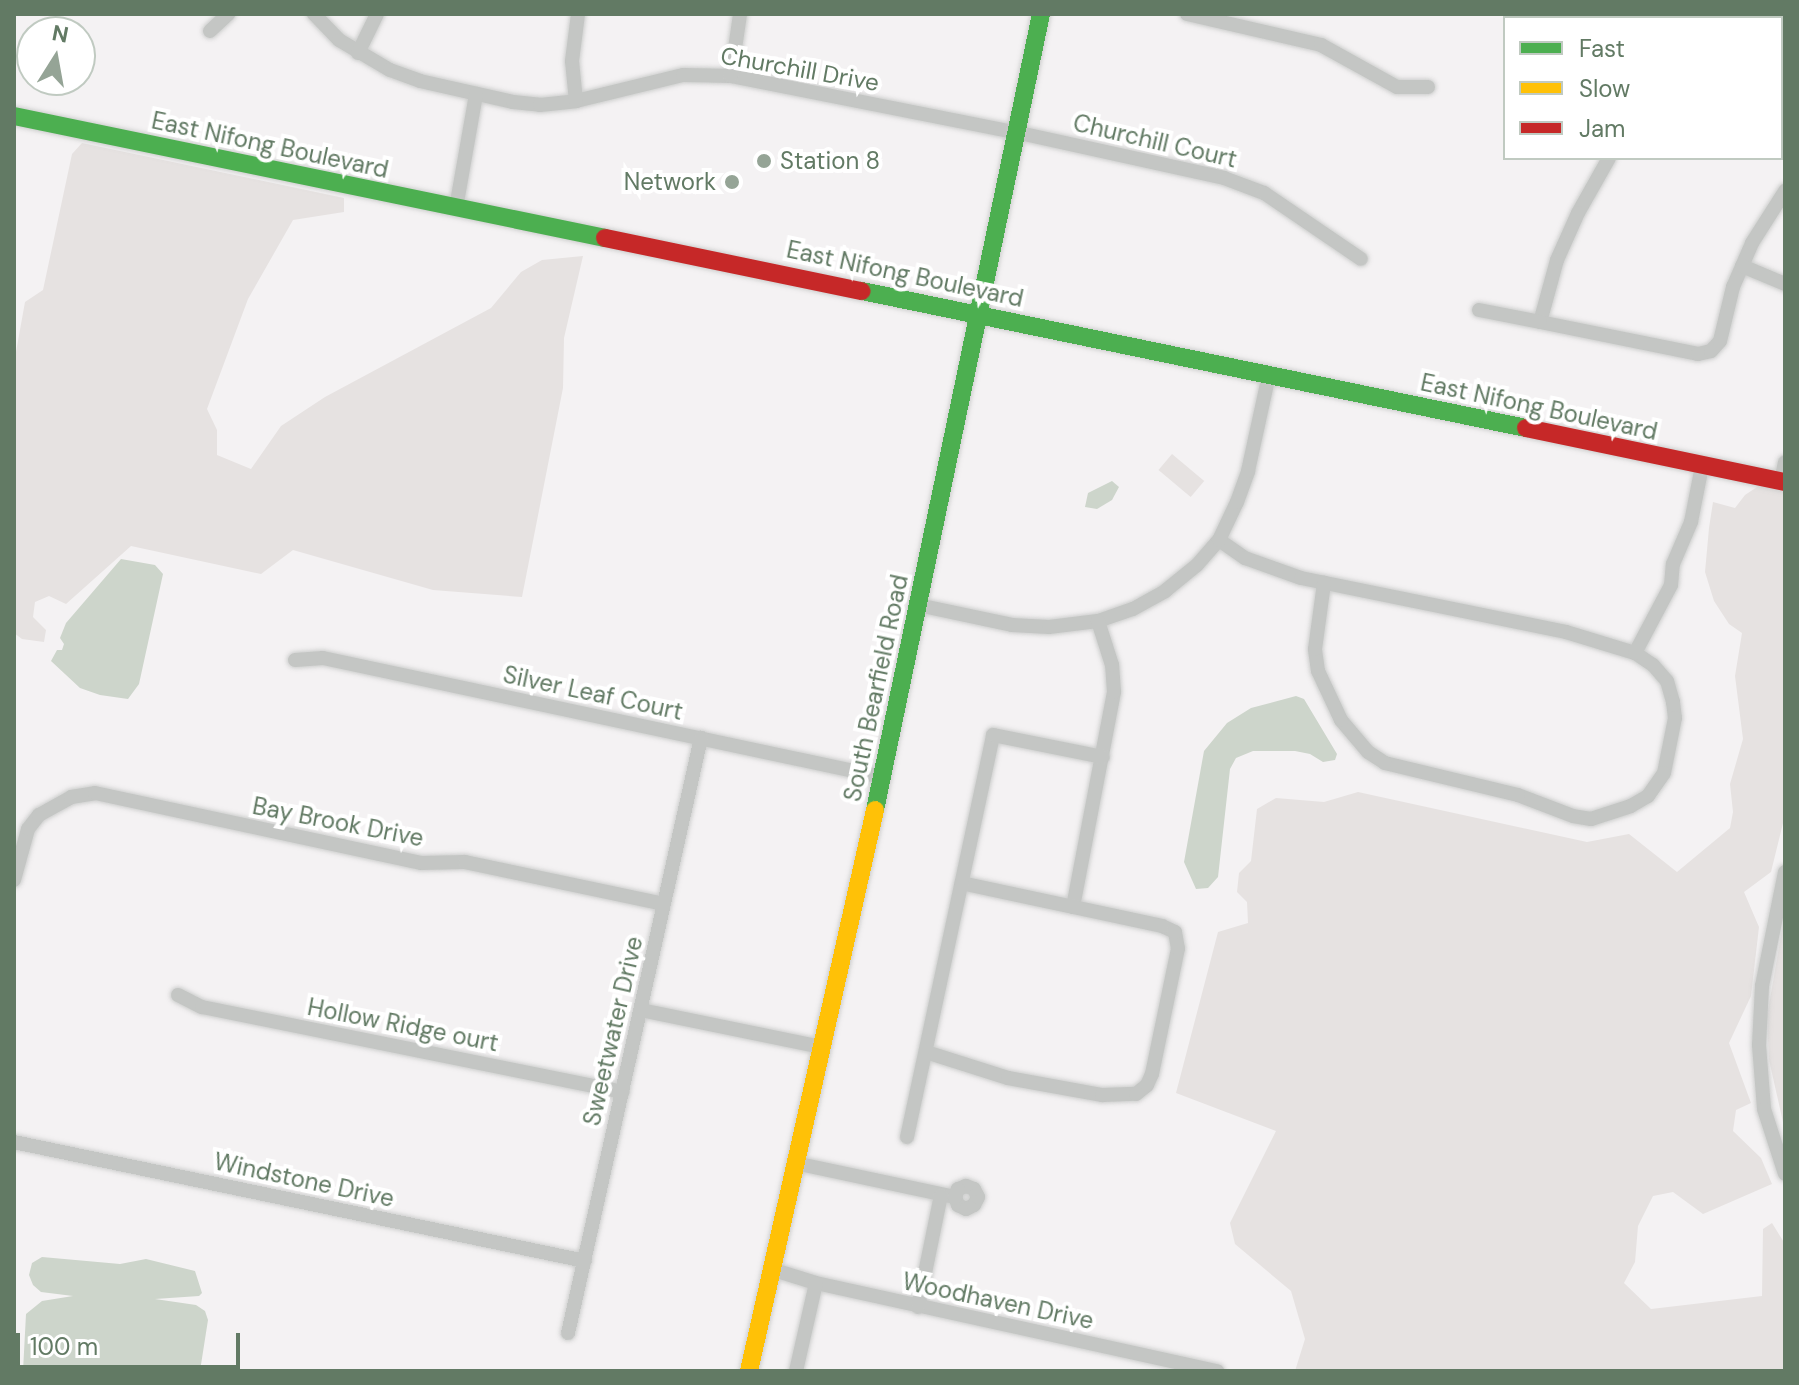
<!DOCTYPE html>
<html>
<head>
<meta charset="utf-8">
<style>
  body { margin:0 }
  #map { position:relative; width:1799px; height:1385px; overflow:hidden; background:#f4f2f3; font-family:"DM Sans",sans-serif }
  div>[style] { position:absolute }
  .green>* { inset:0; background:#e6e2e1; transform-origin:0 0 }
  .water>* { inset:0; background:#cdd5cb }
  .roads { filter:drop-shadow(0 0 2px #cecfce) drop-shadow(0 0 2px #cecfce) }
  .street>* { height:14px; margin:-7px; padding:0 7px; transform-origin:7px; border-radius:7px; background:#c4c6c4 }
  .fast>* { height:18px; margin:-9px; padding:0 9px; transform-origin:9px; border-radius:9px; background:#4caf50 }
  .slow>* { height:18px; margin:-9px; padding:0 9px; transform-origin:9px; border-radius:9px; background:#ffc107 }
  .jam>* { height:18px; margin:-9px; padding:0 9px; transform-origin:9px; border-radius:9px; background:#c62828 }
  .dots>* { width:22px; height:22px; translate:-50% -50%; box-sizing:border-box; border:4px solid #fff; border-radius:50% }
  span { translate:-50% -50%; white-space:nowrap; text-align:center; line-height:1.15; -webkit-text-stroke:8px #fff; paint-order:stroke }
  .street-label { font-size:24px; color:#627a64 }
  .poi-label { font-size:24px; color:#627a64 }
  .left { translate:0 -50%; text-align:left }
  .right { translate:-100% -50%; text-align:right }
  .frame { position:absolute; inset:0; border:16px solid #627a64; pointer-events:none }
  .legend { position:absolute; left:1503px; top:16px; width:280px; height:144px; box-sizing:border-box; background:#fff; border:2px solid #c0cac1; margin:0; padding:10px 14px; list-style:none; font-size:24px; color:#627a64 }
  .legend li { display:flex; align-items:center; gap:16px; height:40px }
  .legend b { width:40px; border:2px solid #c0cac1 }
  .north { position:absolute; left:16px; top:16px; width:80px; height:80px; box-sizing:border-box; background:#fff; border:2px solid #c0cac1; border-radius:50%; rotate:11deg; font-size:22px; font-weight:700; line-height:32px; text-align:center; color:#627a64 }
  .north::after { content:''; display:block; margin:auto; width:28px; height:36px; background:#95a496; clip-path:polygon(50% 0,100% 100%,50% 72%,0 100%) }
  .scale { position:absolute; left:16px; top:1333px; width:224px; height:36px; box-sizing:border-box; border:4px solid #627a64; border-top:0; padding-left:10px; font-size:24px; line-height:28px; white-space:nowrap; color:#627a64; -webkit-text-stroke:6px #fff; paint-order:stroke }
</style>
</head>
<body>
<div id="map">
  <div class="green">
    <div style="clip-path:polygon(82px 143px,344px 198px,344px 212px,293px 220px,248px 299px,207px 409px,217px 430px,217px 455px,251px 469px,281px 426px,325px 397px,491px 308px,521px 272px,542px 260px,583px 256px,564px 338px,563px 388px,522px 597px,433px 590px,293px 550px,261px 574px,131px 546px,66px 604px,49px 596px,35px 602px,33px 617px,46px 630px,44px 642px,22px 639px,14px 633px,14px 363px,25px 302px,43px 290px,72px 154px)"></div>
    <div style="left:1172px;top:454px;width:42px;height:21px;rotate:40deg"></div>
    <div style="clip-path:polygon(1760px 485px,1785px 492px,1785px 815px,1771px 872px,1744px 892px,1759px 927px,1751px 996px,1729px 1043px,1751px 1103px,1736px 1110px,1733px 1131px,1761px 1158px,1772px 1184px,1703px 1214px,1673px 1192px,1653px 1196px,1638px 1226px,1635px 1262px,1624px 1283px,1651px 1309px,1762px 1296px,1763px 1229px,1772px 1223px,1785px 1244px,1785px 1371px,1295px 1371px,1305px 1339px,1291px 1291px,1235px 1244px,1230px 1223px,1276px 1131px,1176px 1093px,1218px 932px,1248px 923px,1247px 902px,1237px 892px,1239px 873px,1251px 861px,1257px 809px,1276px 798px,1324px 802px,1358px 792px,1587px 842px,1629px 834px,1677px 872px,1730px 828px,1733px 812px,1730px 784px,1743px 739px,1735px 676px,1742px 633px,1729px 624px,1714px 601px,1705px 572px,1709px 528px,1713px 502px,1735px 508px,1745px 495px)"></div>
    <div style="clip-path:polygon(1785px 913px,1785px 1131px,1769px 1060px,1767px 1016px)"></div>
  </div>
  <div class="water">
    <div style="clip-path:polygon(1112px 481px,1119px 487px,1112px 500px,1097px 509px,1085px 507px,1088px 493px)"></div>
    <div style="clip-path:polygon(121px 559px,155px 565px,163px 574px,139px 684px,128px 699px,100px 695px,80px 688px,51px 661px,57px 650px,62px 650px,64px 644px,60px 638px,66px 623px)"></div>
    <div style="clip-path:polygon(1296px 696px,1304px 699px,1337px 754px,1335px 760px,1323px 762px,1310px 754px,1295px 751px,1253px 751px,1236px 758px,1230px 769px,1218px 877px,1208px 888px,1196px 889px,1184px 862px,1204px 751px,1227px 723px,1251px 708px)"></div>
    <div style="clip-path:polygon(42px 1257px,120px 1264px,146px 1259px,195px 1271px,202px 1293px,199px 1296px,155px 1299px,196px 1305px,205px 1311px,208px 1320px,200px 1371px,23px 1371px,26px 1314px,42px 1301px,73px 1296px,41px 1292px,33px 1285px,29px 1275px,32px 1263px)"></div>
  </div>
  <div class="roads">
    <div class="street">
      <div style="left:314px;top:14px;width:36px;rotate:46deg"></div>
      <div style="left:339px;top:40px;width:59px;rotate:30.5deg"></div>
      <div style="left:390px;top:70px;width:32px;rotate:20deg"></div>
      <div style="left:420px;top:81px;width:95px;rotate:12.7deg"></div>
      <div style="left:513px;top:102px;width:27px;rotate:6deg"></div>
      <div style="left:540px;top:105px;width:36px;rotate:-6deg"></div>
      <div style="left:576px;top:101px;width:110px;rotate:-13.7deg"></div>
      <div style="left:683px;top:75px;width:48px;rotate:1.2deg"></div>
      <div style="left:731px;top:76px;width:289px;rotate:11.2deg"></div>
      <div style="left:1015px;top:132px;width:214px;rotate:12.4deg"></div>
      <div style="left:1224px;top:178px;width:43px;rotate:20.6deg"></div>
      <div style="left:1264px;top:193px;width:117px;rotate:34.2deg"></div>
      <div style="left:1187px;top:14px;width:138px;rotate:13deg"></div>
      <div style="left:1321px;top:45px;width:87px;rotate:28.9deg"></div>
      <div style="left:1397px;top:87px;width:31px"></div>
      <div style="left:1662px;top:18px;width:6px;rotate:-45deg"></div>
      <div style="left:210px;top:31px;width:25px;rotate:-43deg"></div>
      <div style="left:358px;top:53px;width:43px;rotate:-64deg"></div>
      <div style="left:731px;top:76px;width:63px;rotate:-81.7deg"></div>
      <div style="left:576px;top:101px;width:40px;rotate:-95.7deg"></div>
      <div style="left:572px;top:61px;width:47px;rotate:-82.7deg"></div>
      <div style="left:1609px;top:158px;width:63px;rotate:119.4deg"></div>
      <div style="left:1578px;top:213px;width:51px;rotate:114.1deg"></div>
      <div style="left:1557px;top:260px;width:64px;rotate:105.3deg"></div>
      <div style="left:1540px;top:322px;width:161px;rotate:11.4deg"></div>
      <div style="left:1698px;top:354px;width:13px;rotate:-13deg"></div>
      <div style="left:1711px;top:351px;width:13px;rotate:-48deg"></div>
      <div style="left:1720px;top:341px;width:56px;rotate:-76.5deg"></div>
      <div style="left:1733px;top:287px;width:48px;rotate:-66.6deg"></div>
      <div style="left:1752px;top:243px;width:62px;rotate:-57.6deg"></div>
      <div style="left:456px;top:208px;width:116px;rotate:-80deg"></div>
      <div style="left:1742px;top:266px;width:47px;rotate:22.7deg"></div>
      <div style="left:1479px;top:310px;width:62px;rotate:11.1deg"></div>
      <div style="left:1781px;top:481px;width:19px;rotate:-78deg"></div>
      <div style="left:1219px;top:540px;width:32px;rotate:35deg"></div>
      <div style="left:1245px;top:558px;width:59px;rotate:19.7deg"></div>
      <div style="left:1301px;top:578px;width:270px;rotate:11.5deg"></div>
      <div style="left:1566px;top:632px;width:72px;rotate:16.9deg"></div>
      <div style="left:1635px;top:653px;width:22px;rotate:34deg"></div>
      <div style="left:1653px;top:665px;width:21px;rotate:49deg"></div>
      <div style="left:1667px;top:681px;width:22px;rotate:74deg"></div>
      <div style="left:1673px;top:702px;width:16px;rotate:83deg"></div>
      <div style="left:1675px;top:718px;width:56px;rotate:101.3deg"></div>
      <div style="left:1664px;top:773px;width:28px;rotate:125deg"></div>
      <div style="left:1648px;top:796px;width:20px;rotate:150deg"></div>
      <div style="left:1631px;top:806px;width:42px;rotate:162deg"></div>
      <div style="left:1591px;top:819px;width:18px;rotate:-171deg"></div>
      <div style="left:1573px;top:816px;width:59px;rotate:-159.1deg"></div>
      <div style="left:1518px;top:795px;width:137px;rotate:-166.5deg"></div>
      <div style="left:1385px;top:763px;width:20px;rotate:-147deg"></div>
      <div style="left:1368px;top:752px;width:42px;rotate:-130.2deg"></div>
      <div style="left:1341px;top:720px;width:54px;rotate:-115.1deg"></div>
      <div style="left:1318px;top:671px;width:22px;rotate:-98deg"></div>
      <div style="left:1315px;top:649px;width:67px;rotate:-82.2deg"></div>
      <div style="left:918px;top:605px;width:96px;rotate:12deg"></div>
      <div style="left:1012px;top:625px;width:37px;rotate:3deg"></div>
      <div style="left:1049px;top:627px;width:49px;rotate:-7deg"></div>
      <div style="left:1098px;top:621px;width:37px;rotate:-19deg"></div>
      <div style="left:1133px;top:609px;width:37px;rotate:-29deg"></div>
      <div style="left:1165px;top:591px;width:41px;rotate:-39.1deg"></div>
      <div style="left:1197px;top:565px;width:33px;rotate:-49deg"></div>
      <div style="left:1219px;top:540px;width:42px;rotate:-64.7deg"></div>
      <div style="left:1237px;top:502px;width:33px;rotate:-70deg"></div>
      <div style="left:1248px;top:471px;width:98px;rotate:-77.7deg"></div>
      <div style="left:1635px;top:653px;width:77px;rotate:-62.1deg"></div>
      <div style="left:1671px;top:585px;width:21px;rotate:-85deg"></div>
      <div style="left:1673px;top:564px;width:46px;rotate:-66.8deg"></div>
      <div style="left:1691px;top:522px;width:57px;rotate:-78.9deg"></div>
      <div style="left:295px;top:660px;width:28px;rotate:-4deg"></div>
      <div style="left:323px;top:658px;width:572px;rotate:12.02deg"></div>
      <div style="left:1785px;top:872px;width:116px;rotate:101.4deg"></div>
      <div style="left:1762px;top:986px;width:59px;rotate:92.9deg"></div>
      <div style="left:1759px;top:1045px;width:64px;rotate:85.5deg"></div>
      <div style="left:1764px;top:1109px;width:68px;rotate:72.1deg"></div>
      <div style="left:14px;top:880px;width:53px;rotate:-74.6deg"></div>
      <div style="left:28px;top:829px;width:18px;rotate:-52deg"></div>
      <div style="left:39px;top:815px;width:37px;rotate:-29deg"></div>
      <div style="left:71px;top:797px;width:24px;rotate:-9deg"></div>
      <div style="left:95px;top:793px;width:333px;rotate:12.1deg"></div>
      <div style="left:421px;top:863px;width:44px;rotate:-1.3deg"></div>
      <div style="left:465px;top:862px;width:203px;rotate:11.9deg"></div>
      <div style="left:1073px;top:907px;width:219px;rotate:-79.2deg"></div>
      <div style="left:1114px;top:692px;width:27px;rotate:-94deg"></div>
      <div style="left:1112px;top:665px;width:46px;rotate:-107.7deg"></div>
      <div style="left:178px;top:995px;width:27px;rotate:27deg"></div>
      <div style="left:202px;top:1007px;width:429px;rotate:11.4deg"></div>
      <div style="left:641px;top:1010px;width:184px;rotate:11.6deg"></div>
      <div style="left:926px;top:1052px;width:86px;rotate:17.6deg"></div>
      <div style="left:1008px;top:1078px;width:96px;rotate:10.3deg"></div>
      <div style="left:1102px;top:1095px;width:34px;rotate:-2deg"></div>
      <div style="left:1136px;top:1094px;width:14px;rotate:-39deg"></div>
      <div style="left:1147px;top:1085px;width:12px;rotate:-66deg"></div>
      <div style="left:1152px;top:1074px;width:128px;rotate:-78.3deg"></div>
      <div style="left:1178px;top:949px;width:17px;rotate:-100deg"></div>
      <div style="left:1175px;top:932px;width:14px;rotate:-155deg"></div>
      <div style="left:1162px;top:926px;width:205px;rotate:-167.9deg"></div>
      <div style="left:907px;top:1137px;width:411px;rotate:-77.9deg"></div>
      <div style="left:993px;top:735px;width:112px;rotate:11.3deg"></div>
      <div style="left:14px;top:1142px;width:583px;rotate:11.77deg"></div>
      <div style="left:795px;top:1163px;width:164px;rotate:12deg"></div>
      <div style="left:955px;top:1197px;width:9px;rotate:69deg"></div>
      <div style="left:958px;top:1205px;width:9px;rotate:27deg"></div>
      <div style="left:966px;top:1209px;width:9px;rotate:-27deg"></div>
      <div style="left:974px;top:1205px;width:9px;rotate:-63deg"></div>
      <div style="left:978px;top:1197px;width:9px;rotate:-117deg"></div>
      <div style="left:974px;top:1189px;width:9px;rotate:-159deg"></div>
      <div style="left:966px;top:1186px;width:9px;rotate:159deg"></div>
      <div style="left:958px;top:1189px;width:9px;rotate:111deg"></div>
      <div style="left:771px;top:1269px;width:47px;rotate:17.3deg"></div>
      <div style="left:816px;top:1283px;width:411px;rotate:12.4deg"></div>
      <div style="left:918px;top:1307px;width:114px;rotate:-78.4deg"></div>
      <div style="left:568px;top:1333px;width:610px;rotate:-77.4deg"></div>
      <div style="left:796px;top:1371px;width:90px;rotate:-77.2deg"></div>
    </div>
    <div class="fast">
      <div style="left:14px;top:116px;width:603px;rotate:11.66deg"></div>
      <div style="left:862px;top:291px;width:678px;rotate:11.66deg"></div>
      <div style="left:875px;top:810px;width:813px;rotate:-78.22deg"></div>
    </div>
    <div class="slow">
      <div style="left:749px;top:1371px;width:575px;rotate:-77.34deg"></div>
    </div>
    <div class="jam">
      <div style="left:605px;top:238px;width:262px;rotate:11.7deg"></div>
      <div style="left:1526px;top:428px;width:265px;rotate:11.8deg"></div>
    </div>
  </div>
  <div class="dots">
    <div style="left:764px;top:161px;background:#95a496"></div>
    <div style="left:732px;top:182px;background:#95a496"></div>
  </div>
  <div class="street-label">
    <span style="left:800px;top:69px;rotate:10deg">Churchill Drive</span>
    <span style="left:1155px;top:141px;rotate:13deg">Churchill Court</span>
    <span style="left:270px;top:145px;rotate:12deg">East Nifong Boulevard</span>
    <span style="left:905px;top:274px;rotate:12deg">East Nifong Boulevard</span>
    <span style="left:1539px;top:407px;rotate:12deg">East Nifong Boulevard</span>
    <span style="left:876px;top:688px;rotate:-78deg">South Bearfield Road</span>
    <span style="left:593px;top:693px;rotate:12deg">Silver Leaf Court</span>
    <span style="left:338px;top:822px;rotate:11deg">Bay Brook Drive</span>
    <span style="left:403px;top:1025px;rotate:11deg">Hollow Ridge ourt</span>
    <span style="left:613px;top:1031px;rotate:-77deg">Sweetwater Drive</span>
    <span style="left:304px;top:1180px;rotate:12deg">Windstone Drive</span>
    <span style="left:998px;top:1301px;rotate:12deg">Woodhaven Drive</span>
  </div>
  <div class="poi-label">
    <span class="left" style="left:780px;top:161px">Station 8</span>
    <span class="right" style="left:716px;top:182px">Network</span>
  </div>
  <div class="frame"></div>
  <ul class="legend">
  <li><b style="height:10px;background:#4caf50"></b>Fast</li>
  <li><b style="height:10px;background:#ffc107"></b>Slow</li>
  <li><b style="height:10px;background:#c62828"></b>Jam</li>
  </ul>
  <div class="north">N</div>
  <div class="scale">100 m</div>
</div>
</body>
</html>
